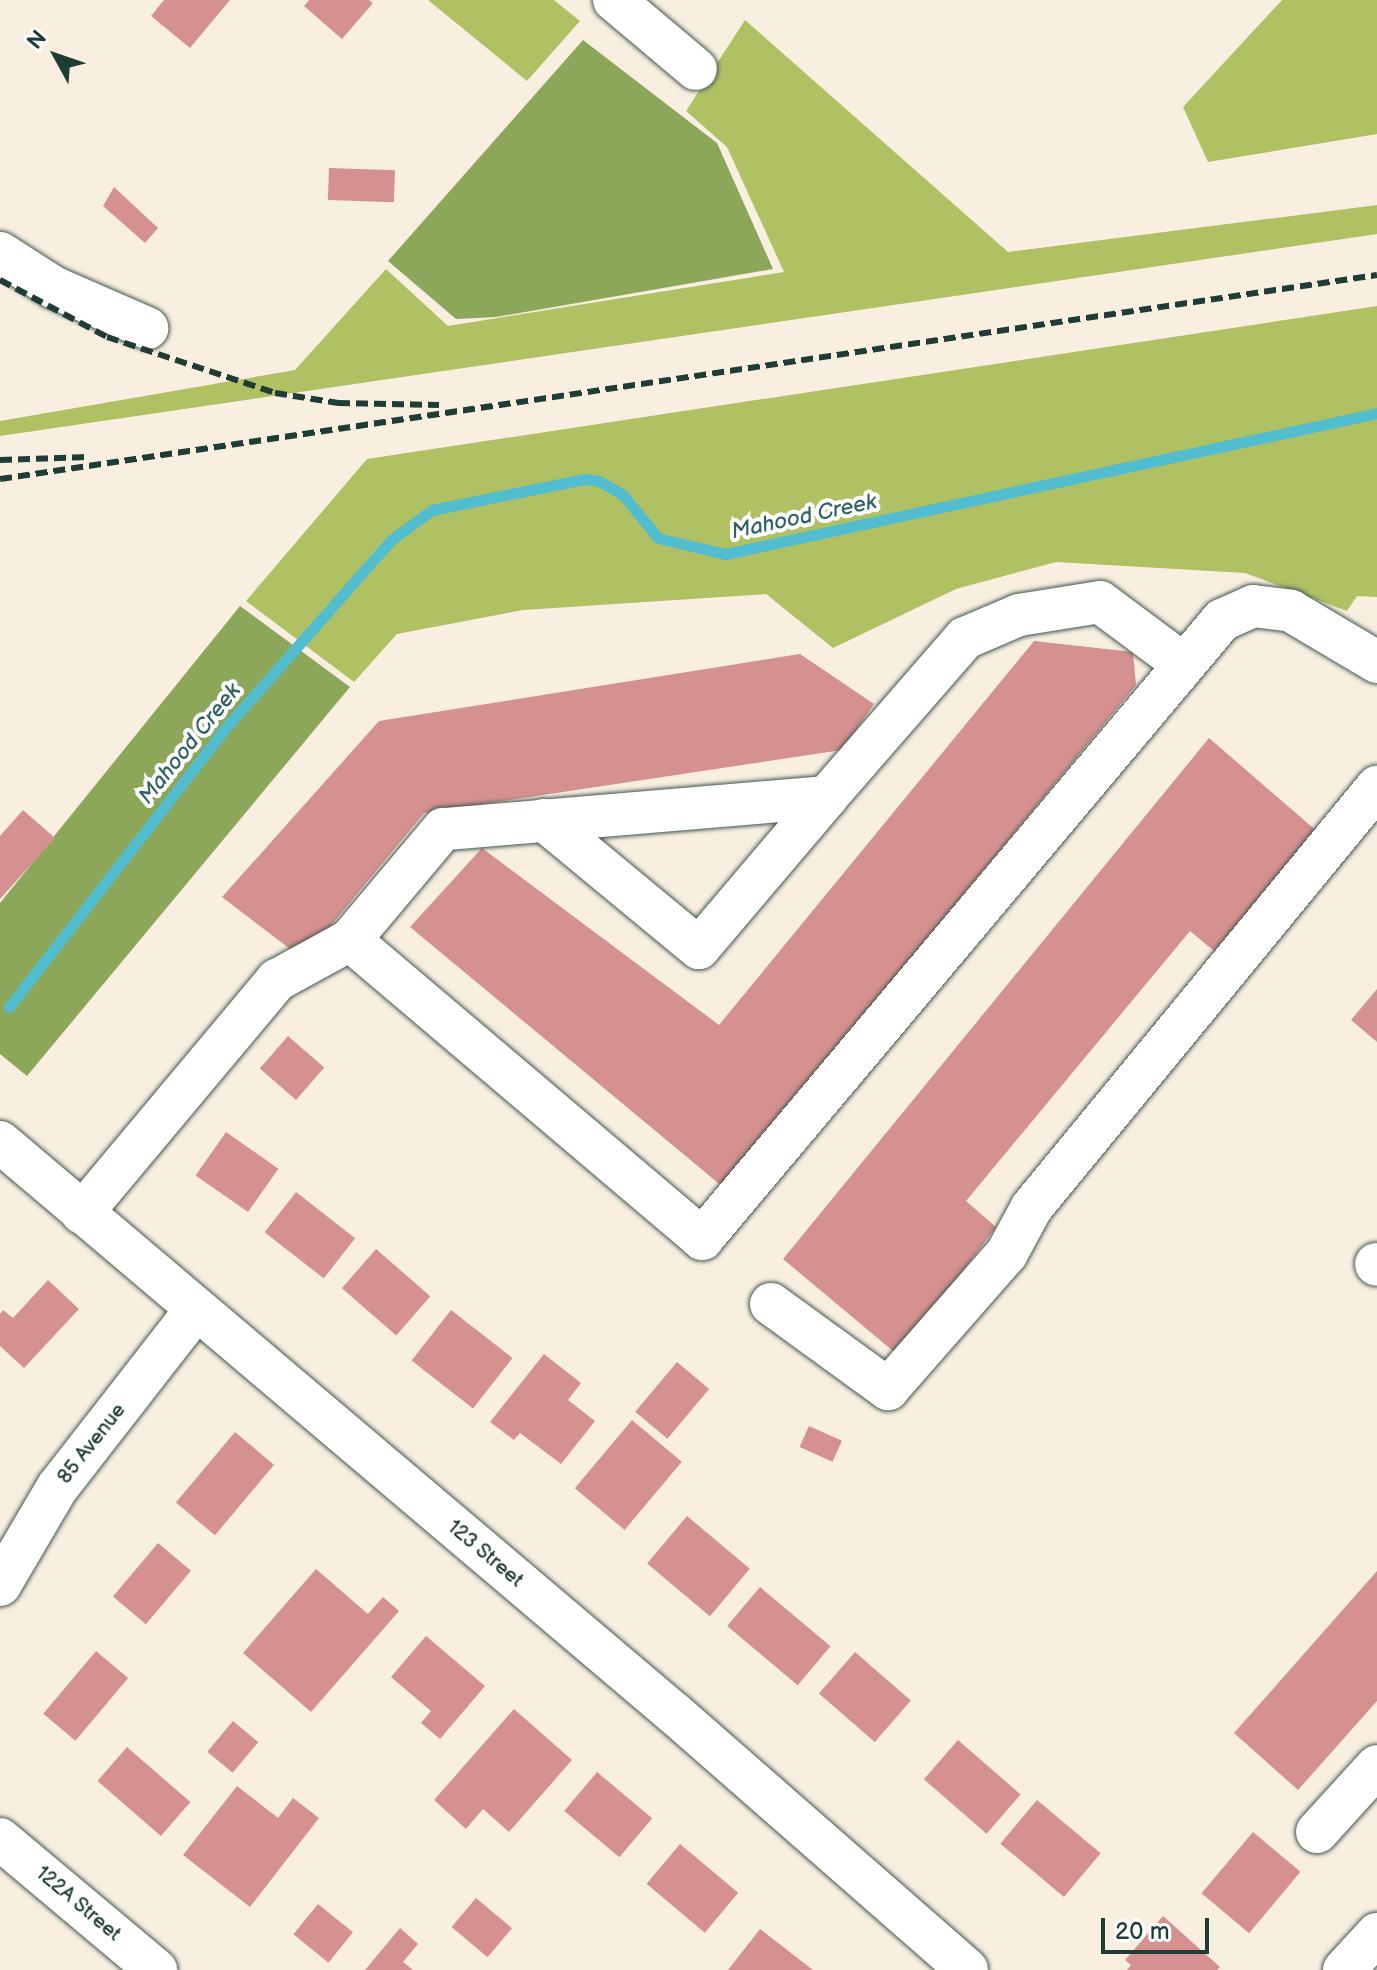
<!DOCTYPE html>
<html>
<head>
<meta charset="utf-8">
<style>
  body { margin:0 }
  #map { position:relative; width:1377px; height:1970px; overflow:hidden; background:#f8efe1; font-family:"Balsamiq Sans",sans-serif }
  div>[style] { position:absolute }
  .green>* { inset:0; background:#b0c164 }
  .forest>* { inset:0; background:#8ca75a }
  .stream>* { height:11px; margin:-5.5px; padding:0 5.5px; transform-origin:5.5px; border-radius:5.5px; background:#52bdce }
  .building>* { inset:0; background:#d5918f; transform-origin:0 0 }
  .roads { filter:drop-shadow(0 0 2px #40584e) drop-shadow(0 0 2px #40584e) }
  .minor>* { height:42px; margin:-21px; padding:0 21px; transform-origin:21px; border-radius:21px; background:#fff }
  .rail>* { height:6px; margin-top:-3px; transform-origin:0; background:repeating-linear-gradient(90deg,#1f3d34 0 12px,transparent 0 18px) }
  span { translate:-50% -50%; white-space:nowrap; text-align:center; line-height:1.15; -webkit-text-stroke:8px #fff; paint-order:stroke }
  .street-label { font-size:20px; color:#1f3d34 }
  .water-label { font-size:22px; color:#2e6362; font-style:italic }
  .north { position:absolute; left:16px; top:16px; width:80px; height:80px; -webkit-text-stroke:6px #fff; paint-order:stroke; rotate:310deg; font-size:22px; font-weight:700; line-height:32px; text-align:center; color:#1f3d34 }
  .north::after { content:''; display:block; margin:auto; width:28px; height:36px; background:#1f3d34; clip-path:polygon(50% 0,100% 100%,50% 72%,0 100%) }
  .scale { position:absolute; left:1101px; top:1918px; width:108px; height:36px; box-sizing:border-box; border:4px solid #1f3d34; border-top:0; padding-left:10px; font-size:24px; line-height:28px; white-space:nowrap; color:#1f3d34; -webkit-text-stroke:6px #fff; paint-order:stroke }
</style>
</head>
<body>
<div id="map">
  <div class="green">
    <div style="clip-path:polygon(428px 0,554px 0,580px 21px,527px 81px)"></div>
    <div style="clip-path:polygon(1282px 0,1377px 0,1377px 134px,1208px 162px,1183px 107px)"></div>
    <div style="clip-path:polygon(745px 20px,1008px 252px,1377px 205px,1377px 234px,0 436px,0 421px,295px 370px,386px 269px,448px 326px,784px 272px,727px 147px,686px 111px)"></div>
    <div style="clip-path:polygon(1377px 306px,1377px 597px,1357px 596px,1347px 611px,1245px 573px,1056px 562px,956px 589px,833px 648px,766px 594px,523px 610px,397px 634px,354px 682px,246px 601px,367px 459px)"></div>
  </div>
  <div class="forest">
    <div style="clip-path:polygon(583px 40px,717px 143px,773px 269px,496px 317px,456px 319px,388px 261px)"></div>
    <div style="clip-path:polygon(240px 606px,350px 687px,27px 1076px,0 1054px,0 903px)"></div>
  </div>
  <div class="stream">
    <div style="left:9px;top:1007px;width:357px;rotate:-52.2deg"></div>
    <div style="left:228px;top:725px;width:247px;rotate:-48.6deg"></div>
    <div style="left:391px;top:540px;width:51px;rotate:-36.2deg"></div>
    <div style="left:432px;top:510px;width:156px;rotate:-11.5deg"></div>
    <div style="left:585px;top:479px;width:14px;rotate:8deg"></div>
    <div style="left:599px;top:481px;width:28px;rotate:30deg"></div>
    <div style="left:623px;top:495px;width:55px;rotate:50.9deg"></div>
    <div style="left:658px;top:538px;width:69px;rotate:13.4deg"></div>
    <div style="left:725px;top:554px;width:667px;rotate:-12.2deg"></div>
  </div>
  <div class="building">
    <div style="clip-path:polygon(164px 0,230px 0,190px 48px,151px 16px)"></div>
    <div style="clip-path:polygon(309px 0,369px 0,373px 3px,342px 39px,304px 6px)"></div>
    <div style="left:329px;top:168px;width:66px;height:32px;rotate:2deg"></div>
    <div style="clip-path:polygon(114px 187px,158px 228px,145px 243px,103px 206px)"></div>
    <div style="clip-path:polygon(1034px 641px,1133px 652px,1136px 685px,723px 1187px,410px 927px,482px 848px,719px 1025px)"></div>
    <div style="clip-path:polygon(800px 654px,874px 704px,842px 750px,424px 813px,303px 959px,222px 897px,379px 721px)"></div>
    <div style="clip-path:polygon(1209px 738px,1319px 833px,1214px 951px,1190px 931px,966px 1201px,996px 1227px,899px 1356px,783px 1259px)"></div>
    <div style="clip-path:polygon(23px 810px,55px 838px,0 899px,0 836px)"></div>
    <div style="clip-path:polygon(1377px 989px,1377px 1042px,1351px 1020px)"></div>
    <div style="left:288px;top:1036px;width:48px;height:43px;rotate:41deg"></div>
    <div style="left:226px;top:1132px;width:64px;height:53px;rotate:35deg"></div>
    <div style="left:296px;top:1192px;width:75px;height:51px;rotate:38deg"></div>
    <div style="left:376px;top:1249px;width:72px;height:52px;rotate:41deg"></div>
    <div style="clip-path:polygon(48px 1280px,79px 1309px,24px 1368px,0 1346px,0 1314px,3px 1310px,13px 1318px)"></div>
    <div style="left:451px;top:1310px;width:78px;height:64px;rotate:38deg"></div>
    <div style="clip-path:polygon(544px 1354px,581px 1383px,568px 1400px,595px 1421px,561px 1464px,520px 1433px,514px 1440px,490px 1422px)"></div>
    <div style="left:677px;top:1362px;width:42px;height:65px;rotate:40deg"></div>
    <div style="left:632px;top:1420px;width:65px;height:89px;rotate:40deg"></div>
    <div style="left:809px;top:1426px;width:36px;height:23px;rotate:24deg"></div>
    <div style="left:235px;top:1432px;width:51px;height:92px;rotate:40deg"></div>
    <div style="left:687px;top:1516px;width:82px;height:62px;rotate:40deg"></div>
    <div style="left:158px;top:1543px;width:43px;height:70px;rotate:40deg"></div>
    <div style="clip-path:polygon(316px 1569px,368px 1614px,383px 1597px,399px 1611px,311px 1712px,243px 1653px)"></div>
    <div style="clip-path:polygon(1377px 1571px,1377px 1701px,1298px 1790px,1234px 1733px)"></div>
    <div style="left:760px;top:1587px;width:92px;height:51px;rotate:40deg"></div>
    <div style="clip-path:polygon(426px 1636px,485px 1686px,440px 1739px,421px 1723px,431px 1711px,391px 1677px)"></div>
    <div style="left:96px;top:1651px;width:42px;height:82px;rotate:40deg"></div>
    <div style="left:855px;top:1652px;width:74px;height:55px;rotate:41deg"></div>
    <div style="clip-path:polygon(514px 1709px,572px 1760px,509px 1832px,483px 1809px,466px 1829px,434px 1800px)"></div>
    <div style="left:233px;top:1721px;width:33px;height:40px;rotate:40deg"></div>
    <div style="left:958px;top:1740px;width:83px;height:52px;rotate:41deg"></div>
    <div style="left:127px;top:1747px;width:84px;height:45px;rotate:41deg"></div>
    <div style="left:597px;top:1772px;width:72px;height:51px;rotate:40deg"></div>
    <div style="clip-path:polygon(237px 1786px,278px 1818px,293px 1798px,319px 1818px,250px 1907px,183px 1855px)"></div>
    <div style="left:1037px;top:1800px;width:83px;height:57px;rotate:40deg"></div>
    <div style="left:1253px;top:1832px;width:62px;height:80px;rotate:40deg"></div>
    <div style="left:680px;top:1844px;width:76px;height:52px;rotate:40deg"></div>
    <div style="left:476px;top:1898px;width:47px;height:38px;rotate:40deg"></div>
    <div style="left:318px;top:1904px;width:45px;height:39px;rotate:39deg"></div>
    <div style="clip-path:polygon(1163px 1916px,1220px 1967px,1217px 1970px,1127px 1970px,1131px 1965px,1125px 1960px)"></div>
    <div style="clip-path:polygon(400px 1928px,418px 1944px,403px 1962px,413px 1970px,365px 1970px)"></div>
    <div style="clip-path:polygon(760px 1929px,813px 1970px,728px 1970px)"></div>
  </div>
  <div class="roads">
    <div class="minor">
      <div style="left:614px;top:0;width:107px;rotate:40.1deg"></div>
      <div style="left:0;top:253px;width:63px;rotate:32.7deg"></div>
      <div style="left:53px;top:287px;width:103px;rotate:23.6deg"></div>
      <div style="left:1182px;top:663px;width:102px;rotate:-143.4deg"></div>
      <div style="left:1100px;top:602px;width:82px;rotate:170.9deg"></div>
      <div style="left:1019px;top:615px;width:59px;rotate:156.9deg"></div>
      <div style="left:965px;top:638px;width:211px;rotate:131deg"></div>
      <div style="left:827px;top:797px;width:385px;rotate:175.2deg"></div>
      <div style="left:443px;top:829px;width:145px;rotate:130deg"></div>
      <div style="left:350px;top:940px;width:462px;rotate:40.3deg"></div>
      <div style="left:702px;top:1239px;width:808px;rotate:-49.97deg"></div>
      <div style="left:1222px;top:620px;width:34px;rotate:-24deg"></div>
      <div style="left:1253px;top:606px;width:38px;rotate:7deg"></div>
      <div style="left:1291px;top:611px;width:100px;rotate:30.7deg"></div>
      <div style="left:544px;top:820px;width:201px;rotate:39.6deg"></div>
      <div style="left:699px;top:948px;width:198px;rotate:-49.7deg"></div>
      <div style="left:0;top:1142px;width:885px;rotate:40.28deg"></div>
      <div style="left:675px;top:1714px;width:388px;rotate:41.2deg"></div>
      <div style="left:82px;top:1213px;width:304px;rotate:-50.1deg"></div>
      <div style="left:277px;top:980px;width:83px;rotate:-28.7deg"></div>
      <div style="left:1376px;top:1264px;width:1px;rotate:45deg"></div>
      <div style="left:771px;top:1304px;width:145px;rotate:36deg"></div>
      <div style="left:888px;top:1389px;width:181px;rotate:-48.8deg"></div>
      <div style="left:1007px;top:1253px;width:52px;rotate:-61.5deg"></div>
      <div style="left:1032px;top:1207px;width:544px;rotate:-50.6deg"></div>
      <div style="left:0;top:1585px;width:113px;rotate:-59.6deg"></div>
      <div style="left:57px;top:1488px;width:224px;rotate:-52.1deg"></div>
      <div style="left:1317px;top:1832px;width:89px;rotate:-47.7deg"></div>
      <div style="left:0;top:1839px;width:204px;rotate:40deg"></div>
      <div style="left:1344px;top:1970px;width:49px;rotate:-47.5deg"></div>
    </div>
  </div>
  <div class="rail">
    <div style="left:0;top:280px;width:121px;rotate:28deg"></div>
    <div style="left:107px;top:337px;width:177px;rotate:18.4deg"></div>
    <div style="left:275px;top:393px;width:64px;rotate:9deg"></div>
    <div style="left:338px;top:403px;width:101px;rotate:1.1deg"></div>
    <div style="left:0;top:460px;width:88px;rotate:-2deg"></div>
    <div style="left:0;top:479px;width:1392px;rotate:-8.43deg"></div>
  </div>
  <div class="street-label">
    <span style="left:92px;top:1444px;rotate:-52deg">85 Avenue</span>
    <span style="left:485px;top:1554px;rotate:40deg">123 Street</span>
    <span style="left:78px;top:1904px;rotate:40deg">122A Street</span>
  </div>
  <div class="water-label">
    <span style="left:804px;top:517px;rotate:-12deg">Mahood Creek</span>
    <span style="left:190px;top:744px;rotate:-51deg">Mahood Creek</span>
  </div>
  <div class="north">N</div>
  <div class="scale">20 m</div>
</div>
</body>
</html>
